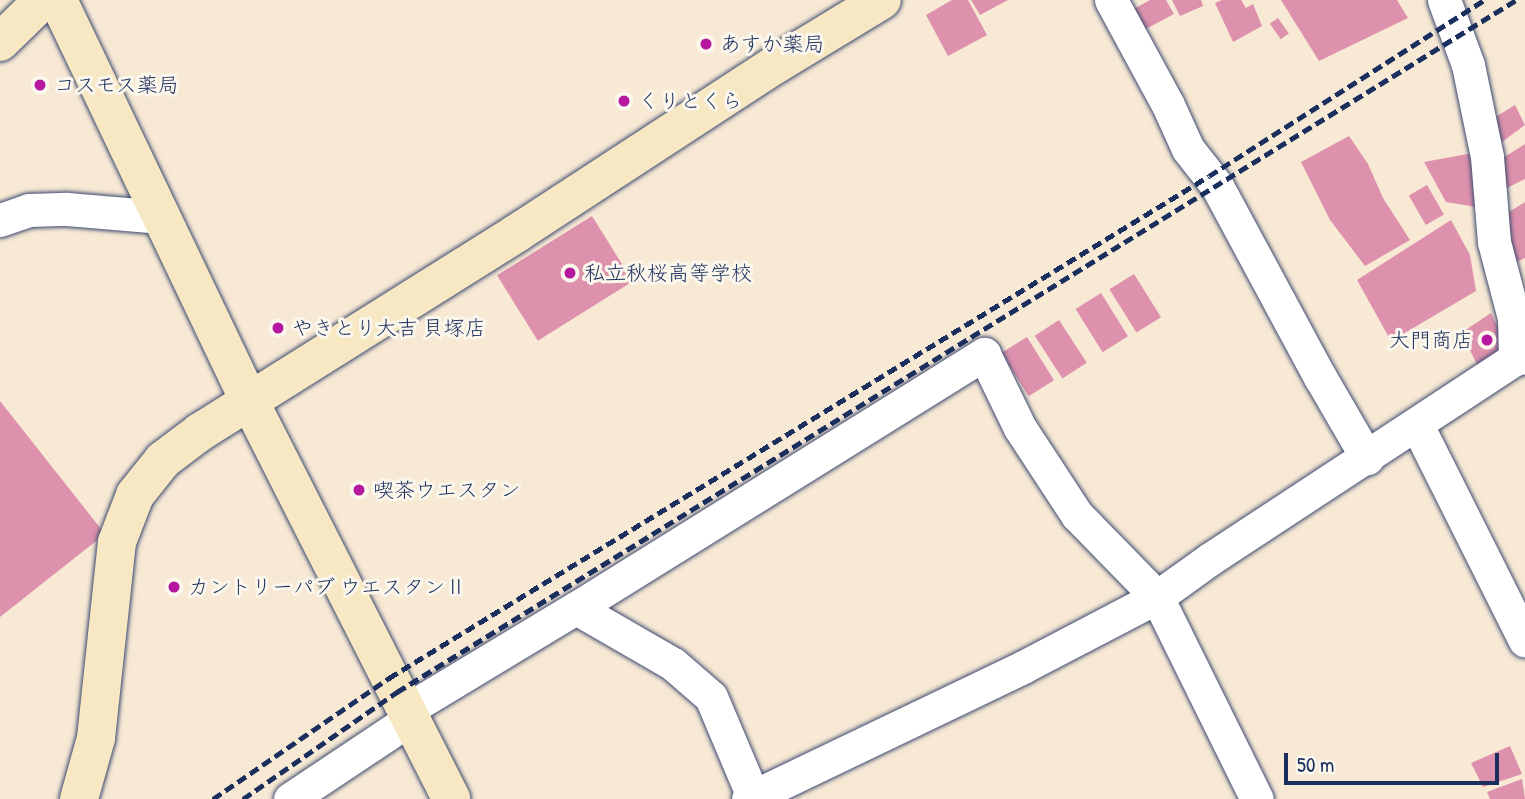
<!DOCTYPE html>
<html>
<head>
<meta charset="utf-8">
<style>
  body { margin:0 }
  #map { position:relative; width:1525px; height:799px; overflow:hidden; background:#f8e9d5; font-family:"Patrick Hand","Klee One",sans-serif }
  div>[style] { position:absolute }
  .building>* { inset:0; background:#de91ad; transform-origin:0 0 }
  .roads { filter:drop-shadow(0 0 2px #3c4b70) drop-shadow(0 0 2px #3c4b70) }
  .street>* { height:33px; margin:-16.5px; padding:0 16.5px; transform-origin:16.5px; border-radius:16.5px; background:#fff }
  .secondary>* { height:38px; margin:-19px; padding:0 19px; transform-origin:19px; border-radius:19px; background:#f7e8c3 }
  .rail>* { height:5px; margin-top:-2.5px; transform-origin:0; background:repeating-linear-gradient(90deg,#1b2f5e 0 10px,transparent 0 15px) }
  .dots>* { width:19px; height:19px; translate:-50% -50%; box-sizing:border-box; border:4px solid #fbf7ec; border-radius:50% }
  span { translate:-50% -50%; white-space:nowrap; text-align:center; line-height:1.15; -webkit-text-stroke:6px #fbf7ec; paint-order:stroke }
  .poi-label { font-size:21px; color:#1b2f5e }
  .left { translate:0 -50%; text-align:left }
  .right { translate:-100% -50%; text-align:right }
  .scale { position:absolute; left:1284px; top:753px; width:215px; height:32px; box-sizing:border-box; border:4px solid #1b2f5e; border-top:0; padding-left:9px; font-size:21px; line-height:24px; white-space:nowrap; color:#1b2f5e; -webkit-text-stroke:5px #fbf7ec; paint-order:stroke }
</style>
</head>
<body>
<div id="map">
  <div class="building">
    <div style="clip-path:polygon(952px 0,968px 0,987px 35px,948px 56px,926px 15px)"></div>
    <div style="clip-path:polygon(971px 0,1008px 0,980px 15px)"></div>
    <div style="clip-path:polygon(1150px 0,1166px 0,1174px 14px,1144px 30px,1132px 10px)"></div>
    <div style="clip-path:polygon(1172px 0,1201px 0,1203px 6px,1180px 16px)"></div>
    <div style="clip-path:polygon(1222px 0,1241px 0,1246px 8px,1253px 4px,1262px 26px,1233px 42px,1215px 3px)"></div>
    <div style="clip-path:polygon(1281px 0,1397px 0,1408px 18px,1319px 61px)"></div>
    <div style="left:1278px;top:18px;width:19px;height:10px;rotate:55deg"></div>
    <div style="clip-path:polygon(1515px 105px,1525px 125px,1502px 142px,1489px 121px)"></div>
    <div style="clip-path:polygon(1349px 136px,1368px 164px,1383px 198px,1410px 240px,1365px 266px,1330px 220px,1301px 162px)"></div>
    <div style="clip-path:polygon(1525px 144px,1525px 179px,1503px 190px,1495px 163px)"></div>
    <div style="clip-path:polygon(1473px 153px,1476px 207px,1446px 202px,1424px 162px)"></div>
    <div style="left:1427px;top:185px;width:34px;height:21px;rotate:60deg"></div>
    <div style="clip-path:polygon(1525px 202px,1525px 258px,1514px 263px,1499px 218px)"></div>
    <div style="left:592px;top:216px;width:77px;height:112px;rotate:58deg"></div>
    <div style="clip-path:polygon(1451px 220px,1470px 255px,1476px 291px,1391px 341px,1357px 280px)"></div>
    <div style="left:1134px;top:274px;width:51px;height:29px;rotate:58deg"></div>
    <div style="left:1101px;top:293px;width:51px;height:30px;rotate:58deg"></div>
    <div style="clip-path:polygon(1491px 313px,1508px 348px,1480px 370px,1461px 333px)"></div>
    <div style="left:1059px;top:320px;width:51px;height:29px;rotate:57deg"></div>
    <div style="left:1027px;top:337px;width:51px;height:30px;rotate:58deg"></div>
    <div style="clip-path:polygon(0 401px,105px 534px,0 617px)"></div>
    <div style="clip-path:polygon(1510px 746px,1522px 774px,1483px 787px,1471px 763px)"></div>
    <div style="clip-path:polygon(1522px 779px,1525px 799px,1490px 799px,1487px 792px)"></div>
  </div>
  <div class="roads">
    <div class="street">
      <div style="left:1111px;top:0;width:119px;rotate:61.5deg"></div>
      <div style="left:1168px;top:105px;width:48px;rotate:65.6deg"></div>
      <div style="left:1188px;top:149px;width:47px;rotate:51.9deg"></div>
      <div style="left:1217px;top:186px;width:217px;rotate:61.7deg"></div>
      <div style="left:1320px;top:377px;width:94px;rotate:59.9deg"></div>
      <div style="left:1444px;top:0;width:69px;rotate:69.7deg"></div>
      <div style="left:1468px;top:65px;width:94px;rotate:78.3deg"></div>
      <div style="left:1487px;top:157px;width:85px;rotate:85.3deg"></div>
      <div style="left:1494px;top:242px;width:79px;rotate:75.3deg"></div>
      <div style="left:1514px;top:318px;width:41px;rotate:88.6deg"></div>
      <div style="left:0;top:220px;width:31px;rotate:-19deg"></div>
      <div style="left:29px;top:210px;width:38px;rotate:-2deg"></div>
      <div style="left:67px;top:209px;width:95px;rotate:4.8deg"></div>
      <div style="left:1417px;top:425px;width:241px;rotate:63.4deg"></div>
      <div style="left:576px;top:608px;width:481px;rotate:-31.9deg"></div>
      <div style="left:984px;top:354px;width:82px;rotate:64.1deg"></div>
      <div style="left:1020px;top:428px;width:104px;rotate:56.8deg"></div>
      <div style="left:1077px;top:515px;width:115px;rotate:45.7deg"></div>
      <div style="left:1157px;top:597px;width:225px;rotate:63.7deg"></div>
      <div style="left:405px;top:711px;width:200px;rotate:-31.1deg"></div>
      <div style="left:576px;top:608px;width:112px;rotate:30deg"></div>
      <div style="left:673px;top:664px;width:50px;rotate:41deg"></div>
      <div style="left:711px;top:697px;width:111px;rotate:67.1deg"></div>
      <div style="left:290px;top:799px;width:144px;rotate:-33.7deg"></div>
      <div style="left:748px;top:799px;width:305px;rotate:-25.6deg"></div>
      <div style="left:1023px;top:667px;width:151px;rotate:-27.6deg"></div>
      <div style="left:1157px;top:597px;width:65px;rotate:-35.6deg"></div>
      <div style="left:1210px;top:559px;width:365px;rotate:-33.3deg"></div>
      <div style="left:1515px;top:359px;width:10px;rotate:-11deg"></div>
    </div>
    <div class="secondary">
      <div style="left:58px;top:0;width:443px;rotate:64.5deg"></div>
      <div style="left:249px;top:400px;width:447px;rotate:63.1deg"></div>
      <div style="left:0;top:42px;width:60px;rotate:-44.3deg"></div>
      <div style="left:79px;top:799px;width:63px;rotate:-74.4deg"></div>
      <div style="left:96px;top:738px;width:197px;rotate:-83.9deg"></div>
      <div style="left:117px;top:542px;width:50px;rotate:-69deg"></div>
      <div style="left:135px;top:495px;width:45px;rotate:-51.3deg"></div>
      <div style="left:163px;top:460px;width:46px;rotate:-37.1deg"></div>
      <div style="left:200px;top:432px;width:374px;rotate:-32.1deg"></div>
      <div style="left:517px;top:233px;width:308px;rotate:-33.1deg"></div>
      <div style="left:775px;top:65px;width:125px;rotate:-31.3deg"></div>
    </div>
  </div>
  <div class="rail">
    <div style="left:213px;top:799px;width:214px;rotate:-34.5deg"></div>
    <div style="left:389px;top:678px;width:961px;rotate:-31.47deg"></div>
    <div style="left:1209px;top:176px;width:326px;rotate:-32.6deg"></div>
    <div style="left:243px;top:799px;width:188px;rotate:-34.8deg"></div>
    <div style="left:397px;top:692px;width:1316px;rotate:-31.73deg"></div>
  </div>
  <div class="dots">
    <div style="left:706px;top:44px;background:#b5179e"></div>
    <div style="left:40px;top:85px;background:#b5179e"></div>
    <div style="left:624px;top:101px;background:#b5179e"></div>
    <div style="left:570px;top:273px;background:#b5179e"></div>
    <div style="left:278px;top:328px;background:#b5179e"></div>
    <div style="left:1487px;top:340px;background:#b5179e"></div>
    <div style="left:359px;top:490px;background:#b5179e"></div>
    <div style="left:174px;top:587px;background:#b5179e"></div>
  </div>
  <div class="poi-label">
    <span class="left" style="left:720px;top:44px">あすか薬局</span>
    <span class="left" style="left:54px;top:85px">コスモス薬局</span>
    <span class="left" style="left:638px;top:101px">くりとくら</span>
    <span class="left" style="left:584px;top:273px">私立秋桜高等学校</span>
    <span class="left" style="left:292px;top:328px">やきとり大吉 貝塚店</span>
    <span class="right" style="left:1473px;top:340px">大門商店</span>
    <span class="left" style="left:373px;top:490px">喫茶ウエスタン</span>
    <span class="left" style="left:188px;top:587px">カントリーパブ ウエスタンⅡ</span>
  </div>
  <div class="scale">50 m</div>
</div>
</body>
</html>
